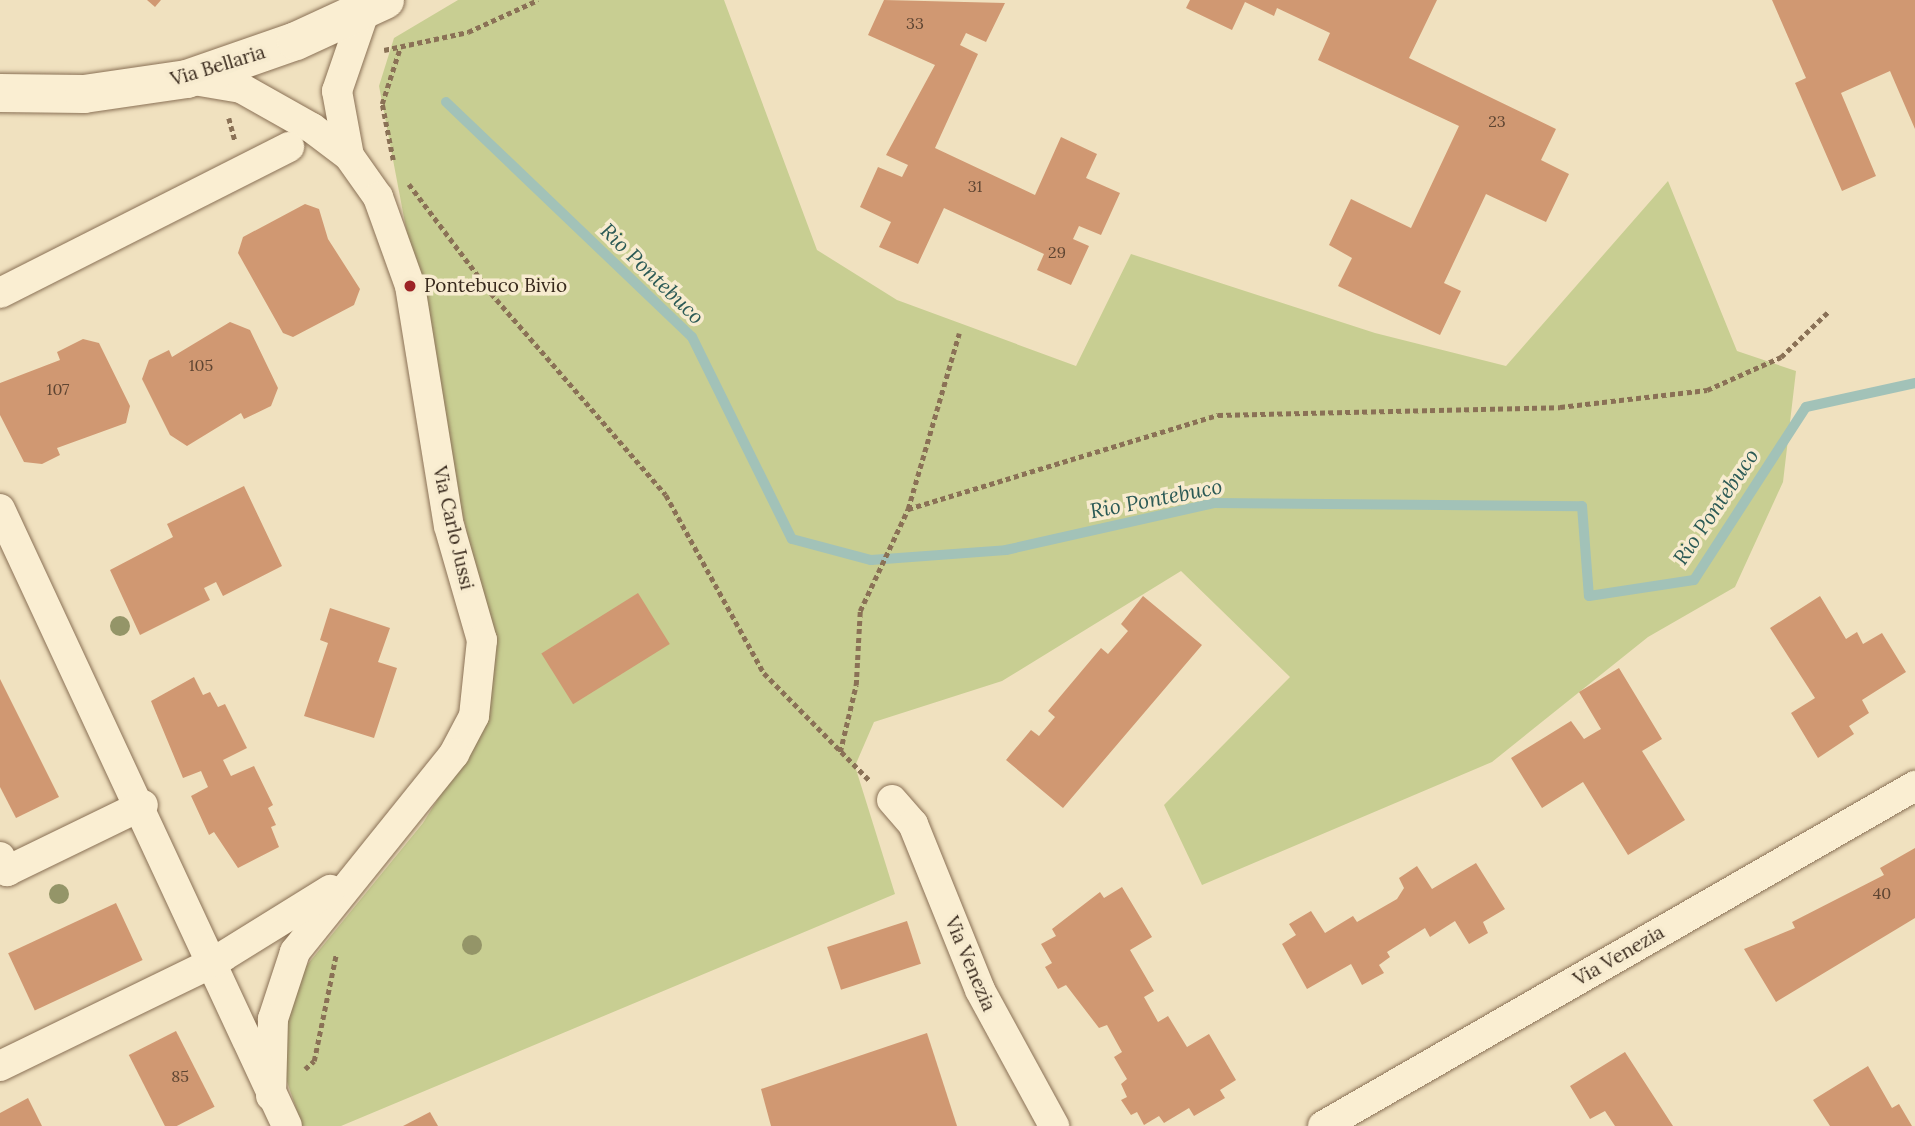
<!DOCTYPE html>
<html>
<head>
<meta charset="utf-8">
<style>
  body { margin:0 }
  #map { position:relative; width:1915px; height:1126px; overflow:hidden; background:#f0e1bf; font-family:Lora,serif }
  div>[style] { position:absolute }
  .green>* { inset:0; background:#c8ce92 }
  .stream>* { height:10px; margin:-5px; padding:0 5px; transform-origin:5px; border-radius:5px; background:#a2c2b8 }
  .building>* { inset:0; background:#d09872; transform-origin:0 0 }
  .path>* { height:4.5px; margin-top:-2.25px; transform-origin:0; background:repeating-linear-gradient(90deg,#8a7156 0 5px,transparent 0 8.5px) }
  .roads { filter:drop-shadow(0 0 2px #8a7156) drop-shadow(0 0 2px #8a7156) }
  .street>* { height:30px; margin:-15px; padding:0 15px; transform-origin:15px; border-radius:15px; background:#faeed2 }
  .secondary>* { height:38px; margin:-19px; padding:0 19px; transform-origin:19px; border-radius:19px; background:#faeed2 }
  .trees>* { width:20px; height:20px; margin:-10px; border-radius:50%; background:#949568 }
  .dots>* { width:19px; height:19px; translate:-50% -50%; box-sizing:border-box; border:4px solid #f7ebcf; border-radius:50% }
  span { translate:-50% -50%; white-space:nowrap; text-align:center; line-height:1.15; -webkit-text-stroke:7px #f7ebcf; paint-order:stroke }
  .number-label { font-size:16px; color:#5e4532 }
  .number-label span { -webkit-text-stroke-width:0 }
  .street-label { font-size:19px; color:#38291c }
  .poi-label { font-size:19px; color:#38291c }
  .left { translate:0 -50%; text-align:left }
  .water-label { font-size:21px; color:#2a5955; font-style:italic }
</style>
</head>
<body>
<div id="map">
  <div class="green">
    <div style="clip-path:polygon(458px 0,724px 0,817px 250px,897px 300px,1076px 366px,1131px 254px,1375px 333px,1506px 366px,1668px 181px,1737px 351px,1796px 371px,1783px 482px,1735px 587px,1648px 637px,1492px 762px,1202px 885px,1164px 805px,1290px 677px,1181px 571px,1002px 681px,874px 722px,855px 766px,895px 894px,341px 1126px,302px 1126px,273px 1040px,294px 981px,423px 823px,462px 760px,489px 628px,450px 460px,379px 86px,394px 38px)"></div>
  </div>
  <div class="stream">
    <div style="left:446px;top:102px;width:340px;rotate:43.7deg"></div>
    <div style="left:692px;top:337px;width:225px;rotate:63.7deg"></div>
    <div style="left:792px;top:539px;width:82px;rotate:14.9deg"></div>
    <div style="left:871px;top:560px;width:135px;rotate:-4.2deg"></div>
    <div style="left:1006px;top:550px;width:213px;rotate:-12.7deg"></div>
    <div style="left:1214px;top:503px;width:368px;rotate:0.5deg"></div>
    <div style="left:1582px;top:506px;width:90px;rotate:85.6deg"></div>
    <div style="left:1589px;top:596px;width:106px;rotate:-8.7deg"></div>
    <div style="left:1694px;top:580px;width:206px;rotate:-57.1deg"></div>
    <div style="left:1806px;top:407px;width:112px;rotate:-12.4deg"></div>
  </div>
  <div class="building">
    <div style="clip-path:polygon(147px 0,161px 0,155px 7px)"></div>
    <div style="clip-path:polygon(884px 0,1005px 3px,986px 42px,966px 33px,960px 45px,978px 54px,935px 148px,1035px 195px,1061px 137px,1097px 154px,1086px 178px,1120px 193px,1101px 235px,1079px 226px,1073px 239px,1089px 246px,1071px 285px,1037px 270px,1044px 254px,944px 208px,918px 264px,879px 247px,891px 222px,860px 207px,878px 167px,902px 177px,908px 165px,886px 155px,935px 65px,868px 35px)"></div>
    <div style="clip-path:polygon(1190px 0,1437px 0,1409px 58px,1556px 129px,1541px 160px,1569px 174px,1546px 222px,1486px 194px,1444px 283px,1461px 291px,1440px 335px,1338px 286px,1352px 258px,1329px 245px,1351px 199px,1411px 228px,1459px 126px,1318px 60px,1330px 33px,1277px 8px,1274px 16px,1245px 2px,1232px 30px,1186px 8px)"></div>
    <div style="clip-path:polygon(1772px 0,1915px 0,1915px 129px,1890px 71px,1841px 93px,1876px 176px,1842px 191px,1795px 83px,1806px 78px)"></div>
    <div style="clip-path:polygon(305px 204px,319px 209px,328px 239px,360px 289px,354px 305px,293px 337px,283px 333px,238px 253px,243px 237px)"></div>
    <div style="clip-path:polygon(230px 322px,250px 330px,278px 388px,271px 406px,244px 419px,241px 413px,187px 446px,170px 435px,142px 379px,149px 360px,169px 350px,172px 357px)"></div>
    <div style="clip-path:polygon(83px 339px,99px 343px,130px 406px,126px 423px,57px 448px,60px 455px,42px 464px,24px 462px,0 415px,0 383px,60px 360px,57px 352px)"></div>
    <div style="clip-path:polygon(244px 486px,282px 566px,223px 596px,216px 582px,204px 588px,210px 600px,140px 635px,110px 570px,173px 537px,167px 524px)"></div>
    <div style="left:638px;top:593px;width:60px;height:114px;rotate:58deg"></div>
    <div style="clip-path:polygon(1143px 596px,1202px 645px,1063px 808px,1006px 760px,1031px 730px,1039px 736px,1055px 717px,1048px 711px,1101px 648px,1108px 654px,1128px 631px,1121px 624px)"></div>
    <div style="clip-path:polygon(1820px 596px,1846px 639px,1857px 632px,1863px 644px,1882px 633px,1906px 672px,1862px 700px,1869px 713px,1849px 726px,1854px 734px,1818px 758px,1791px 713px,1815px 698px,1770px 628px)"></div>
    <div style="clip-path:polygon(330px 608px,390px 628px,378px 662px,397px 668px,374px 738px,304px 716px,328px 643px,320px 640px)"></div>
    <div style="clip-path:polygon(1619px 668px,1662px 739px,1642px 751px,1685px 820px,1628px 855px,1583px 782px,1542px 808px,1511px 758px,1571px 721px,1584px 739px,1601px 729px,1579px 692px)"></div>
    <div style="clip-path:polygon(194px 677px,203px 695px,210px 692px,218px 707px,225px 704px,247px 748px,223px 760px,231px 776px,254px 766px,273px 805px,268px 808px,276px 825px,271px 827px,279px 847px,238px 868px,214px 832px,209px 835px,191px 796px,208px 787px,201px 771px,183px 778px,151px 701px)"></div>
    <div style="clip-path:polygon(0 679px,59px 797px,16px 818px,0 787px)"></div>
    <div style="clip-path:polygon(1915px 848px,1915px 918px,1776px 1002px,1744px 949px,1795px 928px,1792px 922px,1884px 875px,1880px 868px)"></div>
    <div style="clip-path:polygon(1476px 863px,1505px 909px,1483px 922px,1488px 933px,1469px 944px,1455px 921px,1430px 937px,1425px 928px,1387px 952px,1390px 957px,1379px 965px,1384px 973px,1362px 985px,1351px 964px,1307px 989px,1282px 944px,1296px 935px,1289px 924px,1311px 911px,1325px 933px,1353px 916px,1357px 922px,1397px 899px,1404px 888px,1399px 878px,1417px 866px,1432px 889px)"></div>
    <div style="clip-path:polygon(1122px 887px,1152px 937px,1130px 950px,1154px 991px,1144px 997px,1158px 1022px,1168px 1016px,1187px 1047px,1209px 1034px,1236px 1080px,1220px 1090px,1225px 1098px,1194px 1116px,1189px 1108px,1164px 1123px,1159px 1116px,1144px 1125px,1137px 1112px,1131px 1115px,1121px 1100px,1127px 1097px,1121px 1084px,1127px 1079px,1114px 1057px,1122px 1052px,1107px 1025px,1099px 1028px,1066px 985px,1058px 989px,1045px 967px,1052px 963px,1041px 944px,1056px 936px,1052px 929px,1100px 892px,1104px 898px)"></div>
    <div style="left:116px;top:903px;width:63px;height:119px;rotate:65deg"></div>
    <div style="left:907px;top:921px;width:45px;height:84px;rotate:72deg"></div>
    <div style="left:176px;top:1031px;width:85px;height:53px;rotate:63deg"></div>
    <div style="clip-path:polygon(927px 1033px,957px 1126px,771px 1126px,761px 1089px)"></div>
    <div style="clip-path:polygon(1625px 1052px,1673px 1126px,1615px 1126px,1605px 1111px,1590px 1119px,1570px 1086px)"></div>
    <div style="clip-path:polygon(1868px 1066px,1892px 1108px,1899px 1104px,1912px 1126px,1830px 1126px,1813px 1100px)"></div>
    <div style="clip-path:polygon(28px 1098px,42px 1126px,0 1126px,0 1113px)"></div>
    <div style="clip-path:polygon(430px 1112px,438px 1126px,403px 1126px)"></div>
  </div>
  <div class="path">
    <div style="left:384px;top:50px;width:86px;rotate:-12.1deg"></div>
    <div style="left:468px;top:32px;width:77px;rotate:-24.6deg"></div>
    <div style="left:229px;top:118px;width:23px;rotate:75deg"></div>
    <div style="left:393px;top:160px;width:57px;rotate:-101.1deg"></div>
    <div style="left:382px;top:104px;width:59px;rotate:-72.2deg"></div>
    <div style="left:409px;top:184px;width:136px;rotate:53deg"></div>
    <div style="left:491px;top:293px;width:267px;rotate:49.1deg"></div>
    <div style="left:666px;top:495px;width:203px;rotate:61.2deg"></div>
    <div style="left:764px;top:673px;width:151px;rotate:45.5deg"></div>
    <div style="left:908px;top:509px;width:324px;rotate:-16.9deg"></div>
    <div style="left:1218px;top:415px;width:342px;rotate:-1.3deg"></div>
    <div style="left:1560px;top:407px;width:148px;rotate:-6.6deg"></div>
    <div style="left:1707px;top:390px;width:81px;rotate:-24deg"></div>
    <div style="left:1781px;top:357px;width:65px;rotate:-43.8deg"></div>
    <div style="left:840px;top:752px;width:69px;rotate:-76.6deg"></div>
    <div style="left:856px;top:685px;width:74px;rotate:-86.9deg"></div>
    <div style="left:860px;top:611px;width:113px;rotate:-64.8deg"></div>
    <div style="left:908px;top:509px;width:183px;rotate:-73.8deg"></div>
    <div style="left:305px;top:1069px;width:12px;rotate:-42deg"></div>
    <div style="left:314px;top:1061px;width:108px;rotate:-78.3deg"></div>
  </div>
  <div class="roads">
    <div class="street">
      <div style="left:188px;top:79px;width:54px;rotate:9.6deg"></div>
      <div style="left:241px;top:88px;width:81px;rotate:29.4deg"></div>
      <div style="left:312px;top:128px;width:46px;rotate:37.1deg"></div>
      <div style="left:349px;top:156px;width:50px;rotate:54.7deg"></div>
      <div style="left:378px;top:197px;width:95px;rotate:70.2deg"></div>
      <div style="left:410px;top:286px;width:243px;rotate:80.8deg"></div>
      <div style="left:449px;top:526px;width:119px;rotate:73.9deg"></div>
      <div style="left:482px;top:640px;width:76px;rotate:96deg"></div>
      <div style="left:474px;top:716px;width:43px;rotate:117.8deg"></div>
      <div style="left:454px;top:754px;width:254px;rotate:128.8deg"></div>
      <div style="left:295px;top:952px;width:71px;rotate:108.2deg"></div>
      <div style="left:273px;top:1019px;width:77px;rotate:91.5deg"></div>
      <div style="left:349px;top:156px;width:66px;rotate:-100.5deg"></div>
      <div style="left:337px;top:91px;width:95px;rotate:-71deg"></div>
      <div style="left:0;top:293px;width:324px;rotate:-26.8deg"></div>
      <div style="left:0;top:509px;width:680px;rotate:65.05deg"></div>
      <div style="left:892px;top:800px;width:32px;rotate:49deg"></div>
      <div style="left:913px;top:824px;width:179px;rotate:68deg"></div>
      <div style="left:980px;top:990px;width:155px;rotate:61.4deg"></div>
      <div style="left:0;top:857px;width:16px;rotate:63deg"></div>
      <div style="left:7px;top:871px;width:151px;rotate:-25.9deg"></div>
      <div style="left:0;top:1066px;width:238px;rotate:-25.9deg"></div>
      <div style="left:214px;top:962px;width:137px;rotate:-31.8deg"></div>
      <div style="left:1323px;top:1126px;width:683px;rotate:-29.87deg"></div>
    </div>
    <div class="secondary">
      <div style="left:0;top:93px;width:84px;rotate:0.7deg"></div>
      <div style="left:84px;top:94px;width:104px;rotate:-8.3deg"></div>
      <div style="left:187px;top:79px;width:115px;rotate:-19.2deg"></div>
      <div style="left:296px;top:41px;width:98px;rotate:-24.7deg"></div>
    </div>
  </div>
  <div class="trees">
    <div style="left:120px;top:626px"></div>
    <div style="left:59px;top:894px"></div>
    <div style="left:472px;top:945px"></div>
  </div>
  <div class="dots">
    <div style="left:410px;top:286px;background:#9c2325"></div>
  </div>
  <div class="number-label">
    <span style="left:915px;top:23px">33</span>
    <span style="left:1497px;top:121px">23</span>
    <span style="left:975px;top:186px">31</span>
    <span style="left:1057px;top:252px">29</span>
    <span style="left:201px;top:365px">105</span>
    <span style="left:58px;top:389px">107</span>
    <span style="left:1882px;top:893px">40</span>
    <span style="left:180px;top:1076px">85</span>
  </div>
  <div class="street-label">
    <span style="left:218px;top:66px;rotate:-17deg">Via Bellaria</span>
    <span style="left:453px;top:528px;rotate:77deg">Via Carlo Jussi</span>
    <span style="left:1619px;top:956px;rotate:-30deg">Via Venezia</span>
    <span style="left:970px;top:964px;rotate:67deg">Via Venezia</span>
  </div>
  <div class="poi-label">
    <span class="left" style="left:424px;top:286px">Pontebuco Bivio</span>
  </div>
  <div class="water-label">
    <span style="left:652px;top:274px;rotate:44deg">Rio Pontebuco</span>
    <span style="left:1156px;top:499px;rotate:-11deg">Rio Pontebuco</span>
    <span style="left:1716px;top:507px;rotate:-56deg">Rio Pontebuco</span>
  </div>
</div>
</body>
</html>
